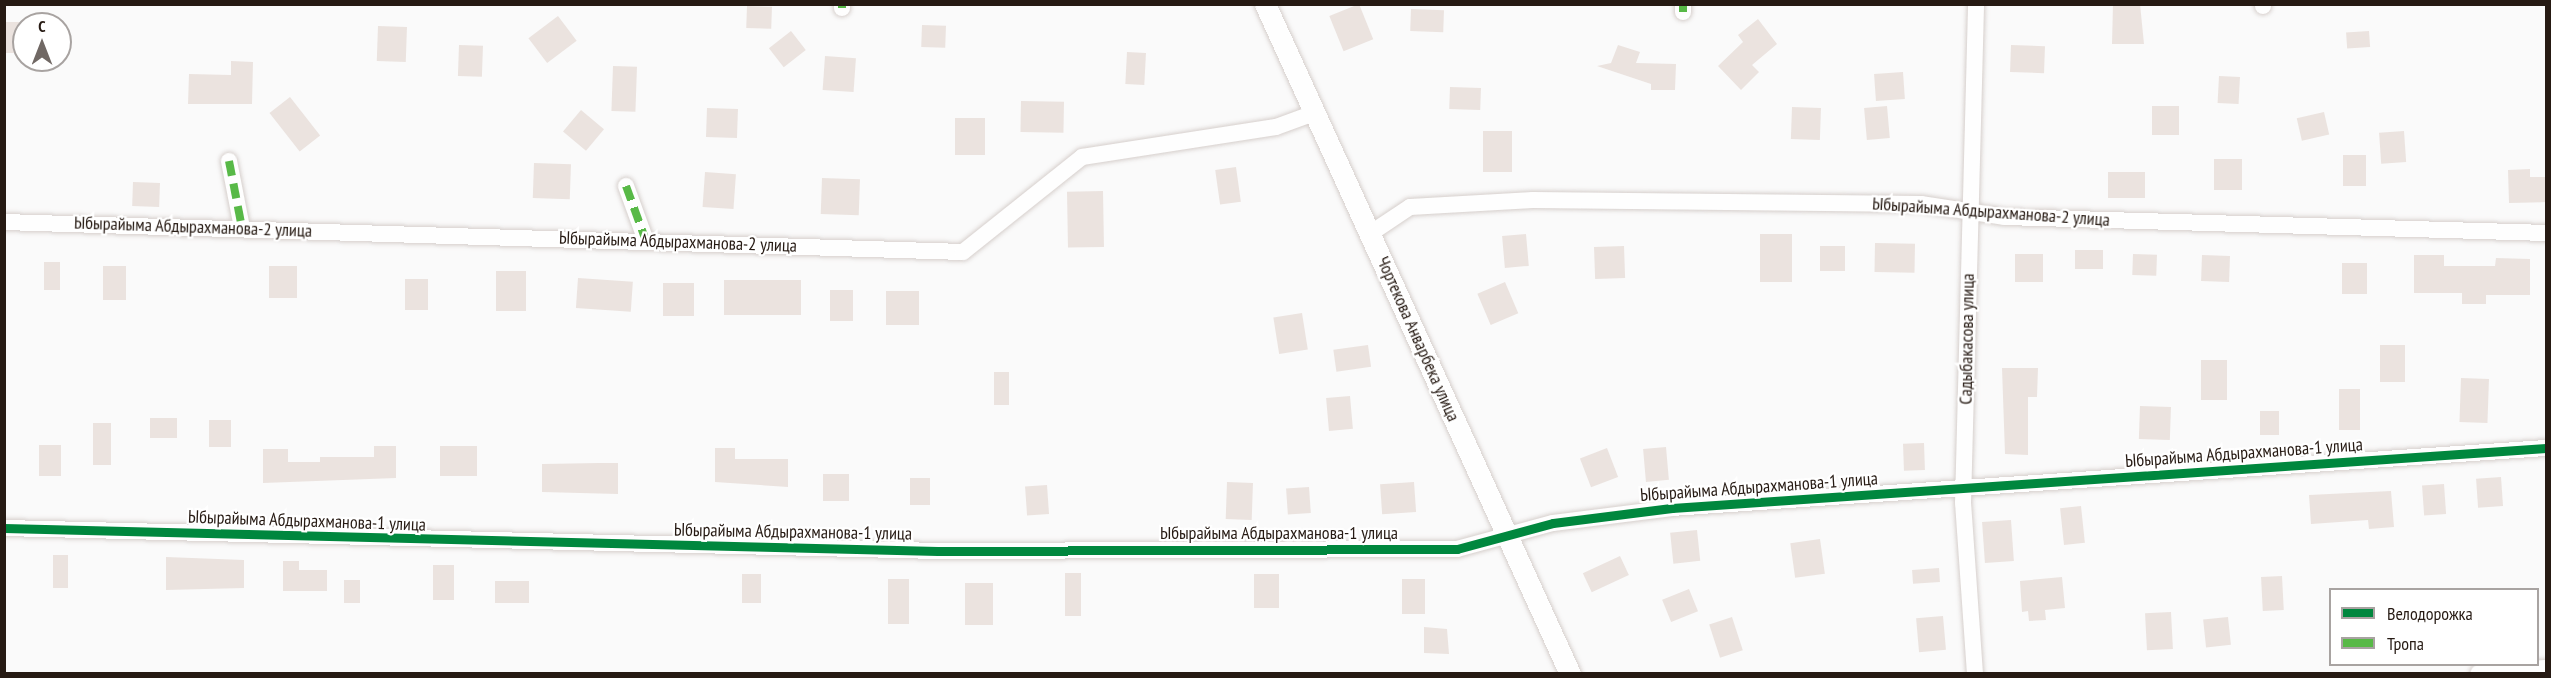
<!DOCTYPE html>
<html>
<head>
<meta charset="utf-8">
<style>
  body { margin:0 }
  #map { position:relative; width:2551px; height:678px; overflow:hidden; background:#fafafa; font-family:"PT Sans Narrow",sans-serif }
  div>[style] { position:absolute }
  .building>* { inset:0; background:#ebe3df; transform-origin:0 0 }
  .roads { filter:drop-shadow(0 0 2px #d6cfcc) drop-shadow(0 0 2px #d6cfcc) }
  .minor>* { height:16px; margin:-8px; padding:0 8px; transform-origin:8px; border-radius:8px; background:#fefefe }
  .tertiary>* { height:21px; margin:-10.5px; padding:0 10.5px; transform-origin:10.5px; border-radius:10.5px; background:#fefefe }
  .quiet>* { height:8px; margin-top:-4px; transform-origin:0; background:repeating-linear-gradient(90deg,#58b947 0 15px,transparent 0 23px) }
  .cycleway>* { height:9px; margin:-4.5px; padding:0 4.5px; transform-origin:4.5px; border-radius:4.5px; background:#00873e }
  span { translate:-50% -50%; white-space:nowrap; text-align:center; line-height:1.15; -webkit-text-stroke:4.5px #fff; paint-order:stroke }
  .street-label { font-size:18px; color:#261a13 }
  .frame { position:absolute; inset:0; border:6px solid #261a13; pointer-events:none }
  .legend { position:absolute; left:2329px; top:588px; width:210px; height:78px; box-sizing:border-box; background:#fff; border:2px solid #a8a3a1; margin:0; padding:8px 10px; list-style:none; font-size:18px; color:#261a13 }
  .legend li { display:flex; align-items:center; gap:12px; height:30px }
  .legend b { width:30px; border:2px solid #a8a3a1 }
  .north { position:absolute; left:12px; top:12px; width:60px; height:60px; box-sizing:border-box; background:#fff; border:2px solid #a8a3a1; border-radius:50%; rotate:0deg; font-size:16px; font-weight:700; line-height:24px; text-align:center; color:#261a13 }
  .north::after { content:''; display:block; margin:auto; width:21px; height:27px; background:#706864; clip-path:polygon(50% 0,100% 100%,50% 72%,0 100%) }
</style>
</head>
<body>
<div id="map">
  <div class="building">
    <div style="left:1359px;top:4px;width:38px;height:32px;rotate:68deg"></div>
    <div style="clip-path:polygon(2113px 4px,2140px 4px,2144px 44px,2112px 44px)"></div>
    <div style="left:747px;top:6px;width:25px;height:22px;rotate:2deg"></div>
    <div style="left:1411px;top:9px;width:33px;height:22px;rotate:2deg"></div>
    <div style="left:558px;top:16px;width:31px;height:37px;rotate:53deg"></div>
    <div style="clip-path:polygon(1758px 19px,1777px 44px,1752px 65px,1759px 72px,1741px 90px,1718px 66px,1743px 42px,1738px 35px)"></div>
    <div style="left:4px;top:22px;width:20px;height:31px"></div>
    <div style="left:922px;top:25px;width:24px;height:22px;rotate:2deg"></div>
    <div style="left:378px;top:26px;width:29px;height:35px;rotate:2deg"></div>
    <div style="left:791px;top:31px;width:24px;height:28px;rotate:52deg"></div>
    <div style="left:2369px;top:31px;width:16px;height:23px;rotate:86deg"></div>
    <div style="left:459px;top:45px;width:24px;height:31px;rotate:2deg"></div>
    <div style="clip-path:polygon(1618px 45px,1640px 52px,1636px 63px,1676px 64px,1675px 90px,1651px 90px,1651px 84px,1597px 66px,1611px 63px)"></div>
    <div style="left:2011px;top:45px;width:34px;height:27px;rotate:2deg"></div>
    <div style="left:1127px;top:52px;width:19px;height:32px;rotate:3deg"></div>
    <div style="left:825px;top:56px;width:31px;height:34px;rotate:4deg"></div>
    <div style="clip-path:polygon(231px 61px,253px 62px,252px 104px,188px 104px,189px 74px,231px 75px)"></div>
    <div style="left:613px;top:66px;width:24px;height:45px;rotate:2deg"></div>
    <div style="left:1903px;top:72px;width:27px;height:29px;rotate:86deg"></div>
    <div style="left:2219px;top:76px;width:21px;height:27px;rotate:3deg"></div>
    <div style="left:1450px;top:87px;width:31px;height:22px;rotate:2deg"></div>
    <div style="left:290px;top:97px;width:49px;height:26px;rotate:52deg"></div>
    <div style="left:1021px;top:101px;width:43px;height:31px;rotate:1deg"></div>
    <div style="left:1887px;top:106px;width:32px;height:23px;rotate:85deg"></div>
    <div style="left:2152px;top:106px;width:27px;height:29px"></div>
    <div style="left:1792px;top:107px;width:29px;height:32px;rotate:2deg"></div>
    <div style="left:707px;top:108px;width:31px;height:29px;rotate:2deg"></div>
    <div style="left:581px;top:110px;width:30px;height:28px;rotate:40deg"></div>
    <div style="left:2324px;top:112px;width:23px;height:28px;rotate:77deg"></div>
    <div style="left:955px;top:118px;width:30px;height:37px"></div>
    <div style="left:1483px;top:131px;width:29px;height:41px"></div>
    <div style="left:2404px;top:131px;width:31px;height:25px;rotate:86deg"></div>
    <div style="left:2343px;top:155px;width:23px;height:31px"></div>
    <div style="left:2214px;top:159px;width:28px;height:31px"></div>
    <div style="left:534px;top:163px;width:37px;height:35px;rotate:2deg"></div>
    <div style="left:1236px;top:167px;width:35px;height:21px;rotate:82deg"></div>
    <div style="clip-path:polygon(2530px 169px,2530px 177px,2547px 177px,2547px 202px,2509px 203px,2508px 170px)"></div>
    <div style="left:705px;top:172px;width:31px;height:35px;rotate:4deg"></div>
    <div style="left:2108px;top:172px;width:37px;height:26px"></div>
    <div style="left:822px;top:178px;width:38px;height:36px;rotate:2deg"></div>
    <div style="left:133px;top:182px;width:27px;height:24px;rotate:2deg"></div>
    <div style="left:1103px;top:191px;width:56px;height:36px;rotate:89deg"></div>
    <div style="left:1526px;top:234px;width:32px;height:24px;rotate:85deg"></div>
    <div style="left:1760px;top:234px;width:32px;height:48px"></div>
    <div style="left:1875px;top:243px;width:40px;height:29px;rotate:1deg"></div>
    <div style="left:1624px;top:246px;width:32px;height:30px;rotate:88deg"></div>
    <div style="left:1820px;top:246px;width:25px;height:25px"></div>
    <div style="left:2075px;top:250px;width:28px;height:19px"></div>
    <div style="left:2015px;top:254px;width:28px;height:28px"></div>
    <div style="left:2133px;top:254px;width:24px;height:21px;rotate:2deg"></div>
    <div style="left:2202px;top:255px;width:28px;height:26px;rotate:2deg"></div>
    <div style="clip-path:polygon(2414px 255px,2444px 255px,2444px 266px,2495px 266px,2496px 258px,2530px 259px,2530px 295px,2486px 295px,2486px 304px,2462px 304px,2462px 293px,2414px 293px)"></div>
    <div style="left:44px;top:262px;width:16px;height:28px"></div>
    <div style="left:2342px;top:263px;width:25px;height:31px"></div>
    <div style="left:103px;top:266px;width:23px;height:34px"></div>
    <div style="left:269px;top:266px;width:28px;height:32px"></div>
    <div style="left:496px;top:271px;width:30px;height:40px"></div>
    <div style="left:578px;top:278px;width:55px;height:30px;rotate:4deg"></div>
    <div style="left:405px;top:279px;width:23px;height:31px"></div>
    <div style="left:724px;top:280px;width:77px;height:35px"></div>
    <div style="left:1505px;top:282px;width:34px;height:30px;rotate:67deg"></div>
    <div style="left:663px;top:283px;width:31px;height:33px"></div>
    <div style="left:830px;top:290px;width:23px;height:31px"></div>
    <div style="left:886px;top:291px;width:33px;height:34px"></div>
    <div style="left:1302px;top:313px;width:37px;height:29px;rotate:81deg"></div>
    <div style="left:1368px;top:345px;width:22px;height:35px;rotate:82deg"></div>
    <div style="left:2380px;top:345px;width:25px;height:37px"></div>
    <div style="left:2201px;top:360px;width:26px;height:40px"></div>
    <div style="clip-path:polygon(2002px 368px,2038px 368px,2037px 397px,2028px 397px,2028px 455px,2005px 454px)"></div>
    <div style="left:994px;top:372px;width:15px;height:33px"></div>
    <div style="left:2461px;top:378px;width:28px;height:44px;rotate:2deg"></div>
    <div style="left:2339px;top:389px;width:21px;height:41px"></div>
    <div style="left:1350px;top:396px;width:33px;height:24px;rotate:85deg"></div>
    <div style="left:2140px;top:406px;width:31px;height:33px;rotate:2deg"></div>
    <div style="left:2260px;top:411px;width:19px;height:24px"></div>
    <div style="left:150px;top:418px;width:27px;height:20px"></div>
    <div style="left:209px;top:420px;width:22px;height:27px"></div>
    <div style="left:93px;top:423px;width:18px;height:42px"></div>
    <div style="left:1924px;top:443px;width:27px;height:21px;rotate:88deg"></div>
    <div style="left:39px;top:445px;width:22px;height:31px"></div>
    <div style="clip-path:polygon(374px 446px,396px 446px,396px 478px,263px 483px,263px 449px,288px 449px,288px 462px,320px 462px,320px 457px,374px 457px)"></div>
    <div style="left:440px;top:446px;width:37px;height:30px"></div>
    <div style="left:1666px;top:447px;width:33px;height:23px;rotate:85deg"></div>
    <div style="clip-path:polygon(715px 448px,735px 448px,735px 459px,788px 459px,788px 487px,715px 482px)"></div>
    <div style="left:1607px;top:448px;width:31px;height:29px;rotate:69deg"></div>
    <div style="clip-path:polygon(599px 463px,618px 463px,618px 494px,542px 492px,542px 464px)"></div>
    <div style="left:823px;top:474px;width:26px;height:27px"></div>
    <div style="left:2501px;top:477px;width:29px;height:25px;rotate:86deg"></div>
    <div style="left:910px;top:478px;width:20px;height:27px"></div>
    <div style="left:1227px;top:482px;width:26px;height:37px;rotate:2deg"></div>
    <div style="left:1414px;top:482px;width:30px;height:34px;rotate:86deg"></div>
    <div style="left:2444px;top:484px;width:30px;height:22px;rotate:86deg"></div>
    <div style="left:1047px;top:485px;width:29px;height:22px;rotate:86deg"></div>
    <div style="left:1309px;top:487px;width:26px;height:23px;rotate:86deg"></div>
    <div style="clip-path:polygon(2391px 491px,2394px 527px,2369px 529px,2368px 520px,2311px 524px,2309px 495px)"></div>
    <div style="left:2081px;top:506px;width:37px;height:21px;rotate:84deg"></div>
    <div style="left:2011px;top:520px;width:41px;height:29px;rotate:86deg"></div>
    <div style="left:1697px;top:530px;width:31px;height:27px;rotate:84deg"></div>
    <div style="left:1820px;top:539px;width:35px;height:30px;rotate:82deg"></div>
    <div style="left:53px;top:555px;width:15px;height:33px"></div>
    <div style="left:1620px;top:556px;width:21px;height:41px;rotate:65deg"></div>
    <div style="clip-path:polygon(166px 557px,244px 560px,244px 588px,166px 590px)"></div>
    <div style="clip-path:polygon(283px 561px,299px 561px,299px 570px,327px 570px,327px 591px,283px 591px)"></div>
    <div style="left:433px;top:565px;width:21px;height:35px"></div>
    <div style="left:1939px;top:568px;width:14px;height:27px;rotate:86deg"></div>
    <div style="left:1065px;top:573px;width:16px;height:43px"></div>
    <div style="left:742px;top:574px;width:19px;height:29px"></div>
    <div style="left:1254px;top:574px;width:25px;height:34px"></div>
    <div style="left:2282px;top:576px;width:34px;height:21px;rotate:87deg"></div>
    <div style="clip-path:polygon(2062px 577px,2065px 608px,2045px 610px,2046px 620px,2029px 621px,2028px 611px,2022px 612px,2020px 581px)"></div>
    <div style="left:888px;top:579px;width:21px;height:45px"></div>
    <div style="left:1402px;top:579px;width:23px;height:35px"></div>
    <div style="left:344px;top:580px;width:16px;height:23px"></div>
    <div style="left:495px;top:581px;width:34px;height:22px"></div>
    <div style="left:965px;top:583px;width:28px;height:42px"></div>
    <div style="left:1689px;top:589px;width:24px;height:29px;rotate:68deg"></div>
    <div style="left:2171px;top:612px;width:37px;height:26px;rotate:87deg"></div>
    <div style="left:1943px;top:616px;width:34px;height:27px;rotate:85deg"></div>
    <div style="left:1732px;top:617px;width:35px;height:24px;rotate:72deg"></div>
    <div style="left:2228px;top:617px;width:28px;height:25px;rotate:84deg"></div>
    <div style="clip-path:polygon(1424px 627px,1447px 629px,1449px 654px,1424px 653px)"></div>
  </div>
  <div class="roads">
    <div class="minor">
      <div style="left:1683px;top:4px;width:8px;rotate:90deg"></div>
      <div style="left:2263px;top:6px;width:2px;rotate:-90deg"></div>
      <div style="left:842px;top:8px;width:4px;rotate:-90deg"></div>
      <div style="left:229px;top:161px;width:68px;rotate:79deg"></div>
      <div style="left:626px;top:186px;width:59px;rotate:70deg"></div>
      <div style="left:4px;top:222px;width:959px;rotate:1.79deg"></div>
      <div style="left:963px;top:252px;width:152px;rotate:-38.6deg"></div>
      <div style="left:1082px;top:157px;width:196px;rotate:-8.8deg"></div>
      <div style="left:1276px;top:127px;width:40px;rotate:-20.2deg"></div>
      <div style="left:1371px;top:233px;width:47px;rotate:-33.7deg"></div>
      <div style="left:1410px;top:207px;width:123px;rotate:-3.3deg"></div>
      <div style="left:1533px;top:200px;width:388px;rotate:0.6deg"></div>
      <div style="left:1921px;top:204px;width:85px;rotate:8.8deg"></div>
      <div style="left:2005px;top:217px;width:541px;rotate:1.69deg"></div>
      <div style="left:4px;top:528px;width:934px;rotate:1.41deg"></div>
      <div style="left:938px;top:551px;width:519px;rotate:-0.22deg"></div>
      <div style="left:1457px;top:549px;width:99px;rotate:-15.2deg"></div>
      <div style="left:1553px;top:523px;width:120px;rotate:-7.2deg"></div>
      <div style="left:1672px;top:508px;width:876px;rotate:-3.93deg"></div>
      <div style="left:1975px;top:674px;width:171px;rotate:-94deg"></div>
      <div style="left:1963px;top:503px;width:499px;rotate:-88.5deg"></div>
    </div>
    <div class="tertiary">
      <div style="left:1265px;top:4px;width:736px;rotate:65.52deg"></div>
      <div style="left:2480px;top:674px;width:66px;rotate:-3.5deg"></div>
    </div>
  </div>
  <div class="quiet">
    <div style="left:1683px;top:4px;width:8px;rotate:90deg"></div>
    <div style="left:2263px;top:6px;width:2px;rotate:-90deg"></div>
    <div style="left:842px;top:8px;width:4px;rotate:-90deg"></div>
    <div style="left:229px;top:161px;width:68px;rotate:79deg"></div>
    <div style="left:626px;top:186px;width:59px;rotate:70deg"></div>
  </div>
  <div class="cycleway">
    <div style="left:4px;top:528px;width:934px;rotate:1.41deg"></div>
    <div style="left:938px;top:551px;width:519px;rotate:-0.22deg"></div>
    <div style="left:1457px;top:549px;width:99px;rotate:-15.2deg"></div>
    <div style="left:1553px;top:523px;width:120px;rotate:-7.2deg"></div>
    <div style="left:1672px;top:508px;width:876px;rotate:-3.93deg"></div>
  </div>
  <div class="street-label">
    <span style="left:1991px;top:212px;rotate:4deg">Ыбырайыма Абдырахманова-2 улица</span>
    <span style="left:193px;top:227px;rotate:2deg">Ыбырайыма Абдырахманова-2 улица</span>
    <span style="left:678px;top:242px;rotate:2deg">Ыбырайыма Абдырахманова-2 улица</span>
    <span style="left:1418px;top:339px;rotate:66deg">Чортекова Анварбека улица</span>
    <span style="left:1967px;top:339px;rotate:-89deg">Садыбакасова улица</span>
    <span style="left:2244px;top:453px;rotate:-4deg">Ыбырайыма Абдырахманова-1 улица</span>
    <span style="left:1759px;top:487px;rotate:-4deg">Ыбырайыма Абдырахманова-1 улица</span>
    <span style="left:307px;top:521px;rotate:2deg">Ыбырайыма Абдырахманова-1 улица</span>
    <span style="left:793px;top:532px;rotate:1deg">Ыбырайыма Абдырахманова-1 улица</span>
    <span style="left:1279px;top:533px">Ыбырайыма Абдырахманова-1 улица</span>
  </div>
  <div class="frame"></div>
  <ul class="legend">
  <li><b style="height:8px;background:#00873e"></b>Велодорожка</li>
  <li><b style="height:8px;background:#58b947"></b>Тропа</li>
  </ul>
  <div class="north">С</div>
</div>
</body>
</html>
